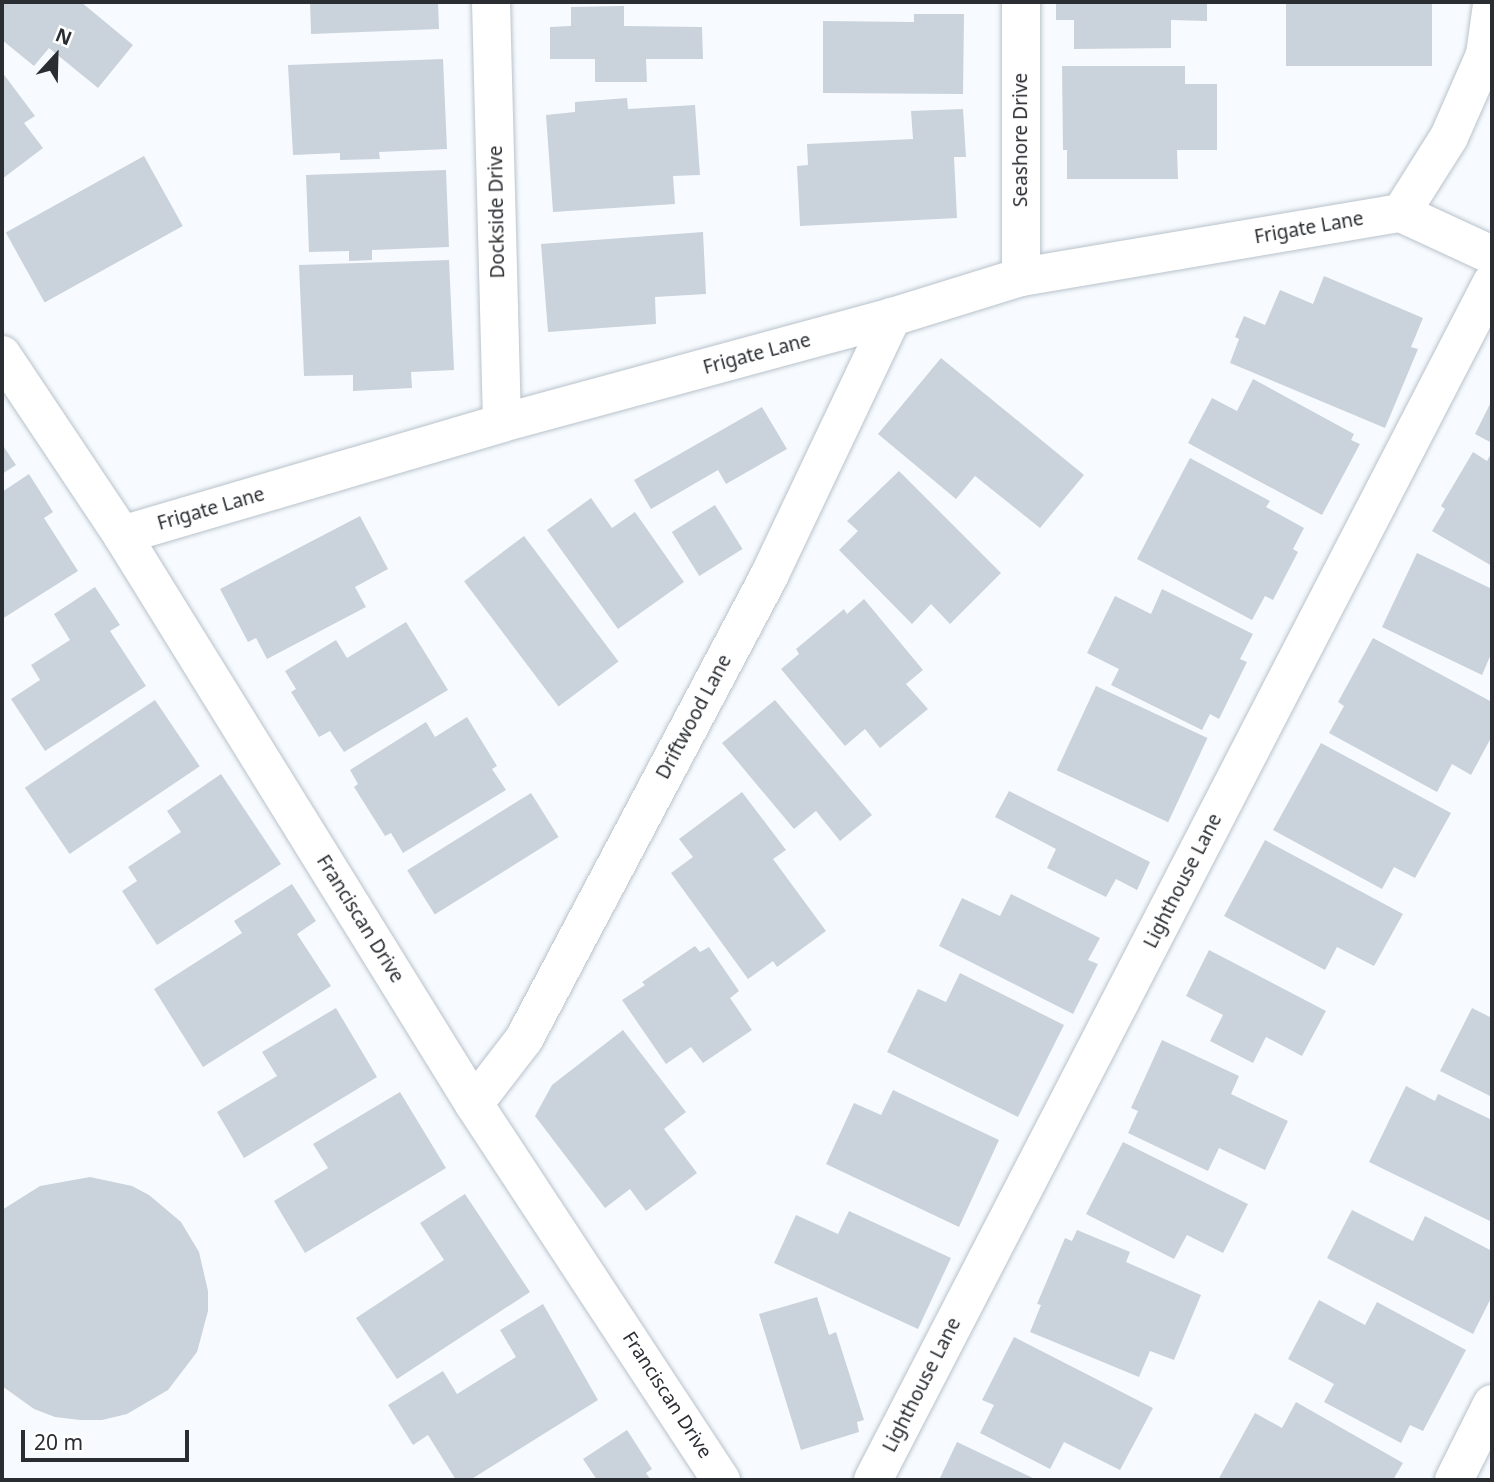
<!DOCTYPE html>
<html>
<head>
<meta charset="utf-8">
<style>
  body { margin:0 }
  #map { position:relative; width:1494px; height:1482px; overflow:hidden; background:#f7fbff; font-family:"Noto Sans",sans-serif }
  div>[style] { position:absolute }
  .building>* { inset:0; background:#cad2db; transform-origin:0 0 }
  .roads { filter:drop-shadow(0 0 2px #b9c2cb) drop-shadow(0 0 2px #b9c2cb) }
  .minor>* { height:38px; margin:-19px; padding:0 19px; transform-origin:19px; border-radius:19px; background:#fff }
  span { translate:-50% -50%; white-space:nowrap; text-align:center; line-height:1.15; -webkit-text-stroke:5px #fff; paint-order:stroke }
  .street-label { font-size:19px; color:#2a2d31 }
  .frame { position:absolute; inset:0; border:4px solid #2a2d31; pointer-events:none }
  .north { position:absolute; left:21px; top:21px; width:70px; height:70px; -webkit-text-stroke:5px #fff; paint-order:stroke; rotate:22deg; font-size:19px; font-weight:700; line-height:28px; text-align:center; color:#2a2d31 }
  .north::after { content:''; display:block; margin:auto; width:24px; height:32px; background:#2a2d31; clip-path:polygon(50% 0,100% 100%,50% 72%,0 100%) }
  .scale { position:absolute; left:21px; top:1430px; width:168px; height:32px; box-sizing:border-box; border:4px solid #2a2d31; border-top:0; padding-left:9px; font-size:21px; line-height:24px; white-space:nowrap; color:#2a2d31; -webkit-text-stroke:5px #fff; paint-order:stroke }
</style>
</head>
<body>
<div id="map">
  <div class="building">
    <div style="clip-path:polygon(2px 2px,81px 2px,133px 45px,98px 88px,49px 48px,34px 66px,2px 40px)"></div>
    <div style="clip-path:polygon(310px 2px,438px 2px,439px 29px,311px 34px)"></div>
    <div style="clip-path:polygon(1056px 2px,1207px 2px,1207px 21px,1171px 20px,1171px 48px,1074px 49px,1074px 20px,1056px 20px)"></div>
    <div style="left:1286px;top:2px;width:146px;height:64px"></div>
    <div style="clip-path:polygon(624px 6px,624px 26px,702px 27px,703px 59px,646px 59px,647px 82px,595px 82px,595px 59px,550px 59px,550px 27px,571px 26px,571px 7px)"></div>
    <div style="clip-path:polygon(914px 14px,964px 14px,963px 94px,823px 93px,823px 21px,914px 22px)"></div>
    <div style="clip-path:polygon(443px 59px,447px 149px,379px 152px,380px 159px,340px 160px,340px 153px,293px 155px,288px 65px)"></div>
    <div style="clip-path:polygon(1062px 66px,1185px 66px,1185px 84px,1217px 84px,1217px 150px,1177px 150px,1178px 179px,1067px 179px,1067px 150px,1063px 150px)"></div>
    <div style="clip-path:polygon(2px 72px,35px 116px,24px 123px,43px 148px,2px 179px)"></div>
    <div style="clip-path:polygon(627px 98px,628px 109px,695px 105px,700px 175px,673px 176px,675px 204px,553px 212px,546px 115px,575px 112px,575px 102px)"></div>
    <div style="clip-path:polygon(963px 109px,966px 157px,954px 157px,957px 218px,800px 226px,797px 166px,808px 165px,807px 144px,913px 139px,911px 111px)"></div>
    <div style="left:144px;top:156px;width:80px;height:158px;rotate:61deg"></div>
    <div style="clip-path:polygon(446px 170px,449px 247px,372px 250px,372px 260px,349px 261px,349px 251px,309px 252px,306px 175px)"></div>
    <div style="clip-path:polygon(703px 232px,706px 294px,655px 297px,656px 324px,548px 332px,541px 244px)"></div>
    <div style="clip-path:polygon(449px 260px,454px 370px,411px 372px,412px 388px,353px 391px,353px 375px,304px 376px,299px 265px)"></div>
    <div style="clip-path:polygon(1324px 276px,1423px 318px,1411px 347px,1418px 349px,1385px 428px,1230px 363px,1239px 339px,1235px 337px,1244px 316px,1265px 325px,1280px 290px,1313px 304px)"></div>
    <div style="clip-path:polygon(941px 358px,1084px 475px,1040px 528px,975px 476px,956px 499px,878px 434px)"></div>
    <div style="clip-path:polygon(1253px 379px,1354px 434px,1351px 440px,1360px 444px,1322px 515px,1188px 443px,1212px 398px,1237px 411px)"></div>
    <div style="clip-path:polygon(1492px 400px,1492px 443px,1475px 434px)"></div>
    <div style="clip-path:polygon(762px 407px,787px 449px,726px 484px,718px 470px,651px 509px,634px 480px)"></div>
    <div style="clip-path:polygon(2px 444px,16px 465px,2px 474px)"></div>
    <div style="clip-path:polygon(1473px 452px,1487px 461px,1492px 452px,1492px 566px,1432px 531px,1445px 509px,1441px 506px)"></div>
    <div style="clip-path:polygon(1190px 458px,1270px 501px,1266px 507px,1304px 528px,1293px 549px,1298px 552px,1273px 600px,1265px 596px,1252px 620px,1137px 559px)"></div>
    <div style="clip-path:polygon(899px 471px,1001px 573px,950px 624px,931px 604px,912px 624px,839px 550px,858px 531px,847px 521px)"></div>
    <div style="clip-path:polygon(29px 474px,53px 512px,44px 518px,78px 571px,2px 619px,2px 492px)"></div>
    <div style="clip-path:polygon(591px 498px,612px 528px,635px 512px,684px 582px,618px 629px,547px 530px)"></div>
    <div style="left:715px;top:505px;width:52px;height:51px;rotate:58deg"></div>
    <div style="clip-path:polygon(360px 516px,388px 569px,355px 587px,366px 607px,267px 659px,256px 638px,248px 642px,220px 589px)"></div>
    <div style="left:524px;top:536px;width:157px;height:75px;rotate:53deg"></div>
    <div style="clip-path:polygon(1417px 553px,1492px 589px,1492px 652px,1482px 675px,1382px 627px)"></div>
    <div style="clip-path:polygon(95px 587px,120px 625px,110px 631px,146px 686px,45px 751px,11px 699px,40px 680px,31px 665px,70px 640px,54px 614px)"></div>
    <div style="clip-path:polygon(1162px 589px,1253px 634px,1240px 659px,1247px 662px,1219px 719px,1210px 714px,1202px 730px,1111px 685px,1119px 669px,1087px 653px,1115px 596px,1151px 614px)"></div>
    <div style="clip-path:polygon(864px 599px,923px 670px,906px 684px,928px 709px,880px 748px,865px 729px,845px 746px,781px 669px,799px 654px,796px 649px,844px 609px,847px 614px)"></div>
    <div style="clip-path:polygon(406px 622px,448px 690px,344px 752px,330px 731px,319px 737px,291px 692px,296px 689px,285px 671px,336px 640px,347px 658px)"></div>
    <div style="clip-path:polygon(1373px 638px,1492px 702px,1492px 736px,1471px 775px,1452px 764px,1437px 792px,1329px 733px,1344px 706px,1338px 702px)"></div>
    <div style="left:1096px;top:686px;width:123px;height:93px;rotate:25deg"></div>
    <div style="left:155px;top:700px;width:80px;height:157px;rotate:56deg"></div>
    <div style="clip-path:polygon(775px 700px,872px 815px,840px 841px,816px 811px,794px 829px,722px 743px)"></div>
    <div style="clip-path:polygon(467px 717px,497px 766px,492px 769px,506px 790px,403px 853px,391px 833px,385px 836px,354px 787px,358px 784px,350px 770px,426px 722px,435px 737px)"></div>
    <div style="clip-path:polygon(1321px 743px,1451px 813px,1415px 878px,1394px 867px,1382px 889px,1273px 830px)"></div>
    <div style="clip-path:polygon(221px 774px,281px 864px,157px 945px,122px 891px,137px 881px,128px 867px,181px 832px,167px 811px)"></div>
    <div style="clip-path:polygon(1009px 791px,1150px 862px,1137px 890px,1116px 879px,1106px 897px,1047px 868px,1056px 849px,995px 817px)"></div>
    <div style="clip-path:polygon(742px 792px,786px 850px,773px 859px,826px 931px,777px 967px,773px 961px,748px 979px,671px 873px,693px 857px,679px 839px)"></div>
    <div style="left:531px;top:793px;width:52px;height:146px;rotate:58deg"></div>
    <div style="clip-path:polygon(1265px 840px,1403px 914px,1374px 966px,1337px 947px,1325px 970px,1224px 916px)"></div>
    <div style="clip-path:polygon(292px 884px,316px 921px,297px 934px,331px 986px,203px 1067px,154px 989px,242px 933px,234px 921px)"></div>
    <div style="clip-path:polygon(1011px 894px,1100px 938px,1088px 960px,1098px 964px,1073px 1014px,939px 946px,962px 898px,1000px 916px)"></div>
    <div style="clip-path:polygon(695px 946px,700px 952px,709px 947px,739px 991px,730px 998px,752px 1030px,703px 1063px,691px 1047px,666px 1064px,622px 1000px,645px 985px,642px 982px)"></div>
    <div style="clip-path:polygon(1209px 950px,1326px 1011px,1302px 1056px,1266px 1037px,1253px 1063px,1210px 1041px,1223px 1015px,1186px 996px)"></div>
    <div style="clip-path:polygon(960px 973px,1064px 1025px,1018px 1117px,887px 1052px,918px 989px,946px 1002px)"></div>
    <div style="clip-path:polygon(336px 1008px,377px 1077px,244px 1158px,217px 1112px,277px 1076px,262px 1052px)"></div>
    <div style="clip-path:polygon(1472px 1008px,1490px 1017px,1492px 1014px,1492px 1097px,1440px 1071px)"></div>
    <div style="clip-path:polygon(623px 1030px,686px 1112px,664px 1129px,697px 1173px,646px 1211px,630px 1189px,605px 1208px,535px 1116px,552px 1085px)"></div>
    <div style="clip-path:polygon(1162px 1040px,1239px 1076px,1231px 1094px,1288px 1121px,1265px 1170px,1219px 1148px,1208px 1171px,1128px 1133px,1138px 1111px,1131px 1108px)"></div>
    <div style="clip-path:polygon(1406px 1086px,1435px 1101px,1438px 1094px,1492px 1120px,1492px 1222px,1369px 1162px)"></div>
    <div style="clip-path:polygon(893px 1090px,999px 1140px,959px 1227px,826px 1164px,854px 1103px,881px 1115px)"></div>
    <div style="clip-path:polygon(400px 1092px,446px 1168px,305px 1253px,274px 1201px,328px 1168px,313px 1144px)"></div>
    <div style="clip-path:polygon(1123px 1142px,1248px 1204px,1223px 1253px,1187px 1235px,1174px 1259px,1086px 1214px)"></div>
    <div style="clip-path:polygon(90px 1177px,132px 1186px,149px 1195px,181px 1222px,199px 1252px,208px 1291px,208px 1311px,197px 1352px,168px 1390px,127px 1414px,102px 1420px,80px 1420px,55px 1417px,34px 1409px,2px 1386px,2px 1210px,40px 1186px)"></div>
    <div style="clip-path:polygon(465px 1194px,530px 1292px,397px 1379px,356px 1318px,444px 1260px,420px 1223px)"></div>
    <div style="clip-path:polygon(1352px 1210px,1413px 1241px,1425px 1216px,1492px 1251px,1492px 1296px,1473px 1334px,1327px 1258px)"></div>
    <div style="clip-path:polygon(849px 1211px,951px 1258px,918px 1329px,774px 1263px,796px 1215px,838px 1234px)"></div>
    <div style="clip-path:polygon(1077px 1230px,1130px 1252px,1126px 1262px,1201px 1295px,1174px 1360px,1150px 1351px,1139px 1377px,1030px 1332px,1041px 1305px,1037px 1304px,1065px 1238px,1072px 1241px)"></div>
    <div style="clip-path:polygon(817px 1297px,829px 1335px,836px 1332px,864px 1420px,857px 1422px,859px 1432px,801px 1450px,759px 1314px)"></div>
    <div style="clip-path:polygon(1319px 1300px,1365px 1325px,1377px 1302px,1466px 1350px,1423px 1431px,1410px 1425px,1401px 1443px,1324px 1402px,1334px 1384px,1288px 1359px)"></div>
    <div style="clip-path:polygon(543px 1304px,598px 1400px,470px 1480px,456px 1480px,428px 1435px,413px 1445px,388px 1405px,443px 1371px,457px 1394px,516px 1357px,500px 1330px)"></div>
    <div style="clip-path:polygon(1014px 1337px,1153px 1408px,1120px 1470px,1064px 1442px,1050px 1469px,980px 1433px,994px 1405px,982px 1400px)"></div>
    <div style="clip-path:polygon(1296px 1402px,1403px 1463px,1393px 1480px,1218px 1480px,1255px 1413px,1282px 1428px)"></div>
    <div style="clip-path:polygon(627px 1430px,652px 1469px,646px 1473px,651px 1480px,597px 1480px,583px 1459px)"></div>
    <div style="clip-path:polygon(957px 1442px,1037px 1480px,939px 1480px)"></div>
  </div>
  <div class="roads">
    <div class="minor">
      <div style="left:491px;top:2px;width:421px;rotate:88.5deg"></div>
      <div style="left:1021px;top:2px;width:275px;rotate:90deg"></div>
      <div style="left:1492px;top:5px;width:50px;rotate:98deg"></div>
      <div style="left:1485px;top:55px;width:90px;rotate:113.7deg"></div>
      <div style="left:1449px;top:137px;width:90px;rotate:122.3deg"></div>
      <div style="left:1401px;top:213px;width:100px;rotate:24.8deg"></div>
      <div style="left:2px;top:355px;width:216px;rotate:56.3deg"></div>
      <div style="left:122px;top:535px;width:669px;rotate:58.26deg"></div>
      <div style="left:474px;top:1104px;width:450px;rotate:56.7deg"></div>
      <div style="left:122px;top:535px;width:396px;rotate:-16.4deg"></div>
      <div style="left:502px;top:423px;width:404px;rotate:-15.2deg"></div>
      <div style="left:892px;top:317px;width:135px;rotate:-17.2deg"></div>
      <div style="left:1021px;top:277px;width:385px;rotate:-9.6deg"></div>
      <div style="left:474px;top:1104px;width:82px;rotate:-52.4deg"></div>
      <div style="left:524px;top:1039px;width:524px;rotate:-62.11deg"></div>
      <div style="left:769px;top:576px;width:287px;rotate:-64.6deg"></div>
      <div style="left:873px;top:1480px;width:1348px;rotate:-62.67deg"></div>
      <div style="left:1454px;top:1480px;width:85px;rotate:-63.4deg"></div>
    </div>
  </div>
  <div class="street-label">
    <span style="left:1021px;top:140px;rotate:-90deg">Seashore Drive</span>
    <span style="left:497px;top:212px;rotate:-91deg">Dockside Drive</span>
    <span style="left:1309px;top:228px;rotate:-10deg">Frigate Lane</span>
    <span style="left:757px;top:354px;rotate:-15deg">Frigate Lane</span>
    <span style="left:211px;top:509px;rotate:-16deg">Frigate Lane</span>
    <span style="left:694px;top:717px;rotate:-62deg">Driftwood Lane</span>
    <span style="left:1183px;top:881px;rotate:-63deg">Lighthouse Lane</span>
    <span style="left:360px;top:919px;rotate:58deg">Franciscan Drive</span>
    <span style="left:922px;top:1385px;rotate:-63deg">Lighthouse Lane</span>
    <span style="left:667px;top:1395px;rotate:57deg">Franciscan Drive</span>
  </div>
  <div class="frame"></div>
  <div class="north">N</div>
  <div class="scale">20 m</div>
</div>
</body>
</html>
